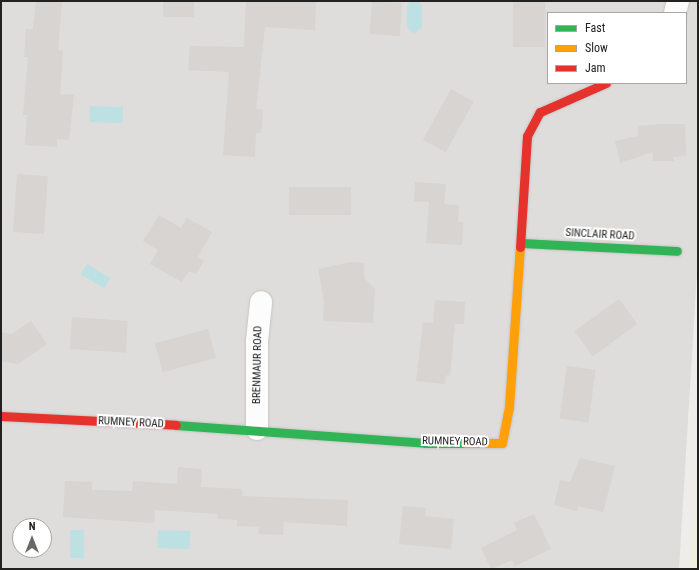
<!DOCTYPE html>
<html>
<head>
<meta charset="utf-8">
<style>
  body { margin:0 }
  #map { position:relative; width:699px; height:570px; overflow:hidden; background:#efedea; font-family:"Roboto Condensed",sans-serif }
  div>[style] { position:absolute }
  .residential>* { inset:0; background:#dedddb }
  .farmland>* { inset:0; background:#f0eedd }
  .water>* { inset:0; background:#bde0e2; transform-origin:0 0 }
  .building>* { inset:0; background:#d7d4d2; transform-origin:0 0 }
  .roads { filter:drop-shadow(0 0 1px #c6c5c4) drop-shadow(0 0 1px #c6c5c4) }
  .street>* { height:22px; margin:-11px; padding:0 11px; transform-origin:11px; border-radius:11px; background:#fdfcfc }
  .fast>* { height:9px; margin:-4.5px; padding:0 4.5px; transform-origin:4.5px; border-radius:4.5px; background:#30b455 }
  .slow>* { height:9px; margin:-4.5px; padding:0 4.5px; transform-origin:4.5px; border-radius:4.5px; background:#ff9f0a }
  .jam>* { height:9px; margin:-4.5px; padding:0 4.5px; transform-origin:4.5px; border-radius:4.5px; background:#e5322d }
  span { translate:-50% -50%; white-space:nowrap; text-align:center; line-height:1.15; -webkit-text-stroke:4px #fff; paint-order:stroke }
  .street-label { font-size:11px; color:#212121 }
  .frame { position:absolute; inset:0; border:2px solid #212121; pointer-events:none }
  .legend { position:absolute; left:547px; top:12px; width:140px; height:72px; box-sizing:border-box; background:#fff; border:1px solid #a6a6a6; margin:0; padding:5px 7px; list-style:none; font-size:12px; color:#212121 }
  .legend li { display:flex; align-items:center; gap:8px; height:20px }
  .legend b { width:20px; border:1px solid #a6a6a6 }
  .north { position:absolute; left:12px; top:518px; width:40px; height:40px; box-sizing:border-box; background:#fff; border:1px solid #a6a6a6; border-radius:50%; rotate:0deg; font-size:11px; font-weight:700; line-height:16px; text-align:center; color:#212121 }
  .north::after { content:''; display:block; margin:auto; width:14px; height:18px; background:#696867; clip-path:polygon(50% 0,100% 100%,50% 72%,0 100%) }
</style>
</head>
<body>
<div id="map">
  <div class="residential">
    <div style="clip-path:polygon(evenodd,1px 1px,698px 1px,698px 256px,679px 569px,1px 569px,1px 1px,548px 13px,686px 13px,686px 83px,548px 83px,548px 13px,1px 1px,20px 526px,44px 526px,44px 550px,20px 550px,20px 526px)"></div>
  </div>
  <div class="farmland">
    <div style="clip-path:polygon(698px 452px,698px 569px,690px 569px)"></div>
  </div>
  <div class="water">
    <div style="clip-path:polygon(411px 1px,419px 1px,422px 6px,422px 27px,414px 34px,407px 27px,407px 5px)"></div>
    <div style="left:90px;top:106px;width:33px;height:16px;rotate:2deg"></div>
    <div style="left:87px;top:264px;width:27px;height:12px;rotate:31deg"></div>
    <div style="left:70px;top:530px;width:14px;height:28px"></div>
    <div style="left:158px;top:530px;width:32px;height:18px;rotate:2deg"></div>
  </div>
  <div class="building">
    <div style="clip-path:polygon(36px 1px,62px 1px,58px 50px,63px 51px,60px 94px,74px 95px,69px 140px,57px 139px,57px 147px,25px 145px,27px 115px,23px 115px,28px 57px,24px 57px,26px 29px,33px 29px)"></div>
    <div style="left:163px;top:1px;width:31px;height:16px"></div>
    <div style="clip-path:polygon(246px 1px,316px 1px,315px 30px,265px 27px,256px 109px,263px 110px,261px 133px,256px 133px,255px 157px,223px 155px,229px 72px,188px 70px,190px 46px,244px 47px)"></div>
    <div style="left:372px;top:1px;width:30px;height:33px;rotate:4deg"></div>
    <div style="left:513px;top:1px;width:32px;height:46px"></div>
    <div style="left:451px;top:89px;width:26px;height:58px;rotate:29deg"></div>
    <div style="clip-path:polygon(662px 124px,685px 124px,686px 156px,674px 157px,674px 161px,653px 161px,653px 152px,620px 163px,615px 141px,638px 136px,638px 126px)"></div>
    <div style="left:17px;top:174px;width:31px;height:58px;rotate:4deg"></div>
    <div style="clip-path:polygon(415px 182px,446px 184px,444px 204px,459px 205px,458px 222px,463px 222px,462px 245px,426px 243px,429px 202px,414px 201px)"></div>
    <div style="left:351px;top:187px;width:28px;height:62px;rotate:90deg"></div>
    <div style="clip-path:polygon(159px 215px,181px 228px,187px 218px,212px 232px,198px 257px,204px 261px,196px 274px,189px 271px,182px 282px,150px 264px,158px 250px,143px 241px)"></div>
    <div style="clip-path:polygon(351px 262px,364px 263px,364px 278px,375px 289px,373px 323px,323px 321px,324px 301px,318px 269px)"></div>
    <div style="left:619px;top:299px;width:31px;height:55px;rotate:54deg"></div>
    <div style="clip-path:polygon(435px 300px,465px 302px,464px 324px,455px 324px,450px 376px,446px 375px,445px 384px,416px 381px,423px 322px,433px 323px)"></div>
    <div style="left:72px;top:317px;width:56px;height:32px;rotate:4deg"></div>
    <div style="clip-path:polygon(31px 321px,47px 344px,18px 364px,1px 361px,1px 332px,12px 334px)"></div>
    <div style="left:208px;top:329px;width:30px;height:55px;rotate:75deg"></div>
    <div style="left:567px;top:366px;width:29px;height:53px;rotate:8deg"></div>
    <div style="clip-path:polygon(580px 458px,615px 466px,603px 512px,578px 506px,577px 511px,554px 505px,560px 480px,570px 482px)"></div>
    <div style="clip-path:polygon(178px 467px,202px 469px,201px 487px,242px 489px,242px 496px,348px 500px,347px 526px,284px 522px,283px 535px,258px 534px,259px 527px,237px 526px,237px 520px,218px 519px,218px 514px,155px 510px,154px 523px,63px 517px,65px 481px,92px 482px,92px 490px,132px 491px,133px 481px,177px 484px)"></div>
    <div style="clip-path:polygon(403px 506px,426px 508px,425px 516px,454px 519px,451px 549px,399px 544px)"></div>
    <div style="clip-path:polygon(534px 514px,551px 549px,515px 566px,512px 560px,491px 569px,481px 548px,517px 530px,514px 523px)"></div>
  </div>
  <div class="roads">
    <div class="street">
      <div style="left:675px;top:13px;width:12px;rotate:-76deg"></div>
      <div style="left:257px;top:429px;width:88px;rotate:-90deg"></div>
      <div style="left:257px;top:341px;width:39px;rotate:-84deg"></div>
    </div>
    <div class="fast">
      <div style="left:521px;top:243px;width:156px;rotate:2.9deg"></div>
      <div style="left:176px;top:425px;width:250px;rotate:4.1deg"></div>
      <div style="left:425px;top:443px;width:40px"></div>
    </div>
    <div class="slow">
      <div style="left:465px;top:443px;width:37px"></div>
      <div style="left:502px;top:443px;width:37px;rotate:-79deg"></div>
      <div style="left:509px;top:407px;width:160px;rotate:-86.1deg"></div>
    </div>
    <div class="jam">
      <div style="left:520px;top:247px;width:111px;rotate:-86.4deg"></div>
      <div style="left:527px;top:136px;width:27px;rotate:-62deg"></div>
      <div style="left:540px;top:112px;width:72px;rotate:-23.7deg"></div>
      <div style="left:1px;top:416px;width:175px;rotate:2.9deg"></div>
    </div>
  </div>
  <div class="street-label">
    <span style="left:600px;top:235px;rotate:3deg">SINCLAIR ROAD</span>
    <span style="left:258px;top:365px;rotate:-89deg">BRENMAUR ROAD</span>
    <span style="left:131px;top:423px;rotate:3deg">RUMNEY ROAD</span>
    <span style="left:455px;top:442px;rotate:1deg">RUMNEY ROAD</span>
  </div>
  <div class="frame"></div>
  <ul class="legend">
  <li><b style="height:5px;background:#30b455"></b>Fast</li>
  <li><b style="height:5px;background:#ff9f0a"></b>Slow</li>
  <li><b style="height:5px;background:#e5322d"></b>Jam</li>
  </ul>
  <div class="north">N</div>
</div>
</body>
</html>
